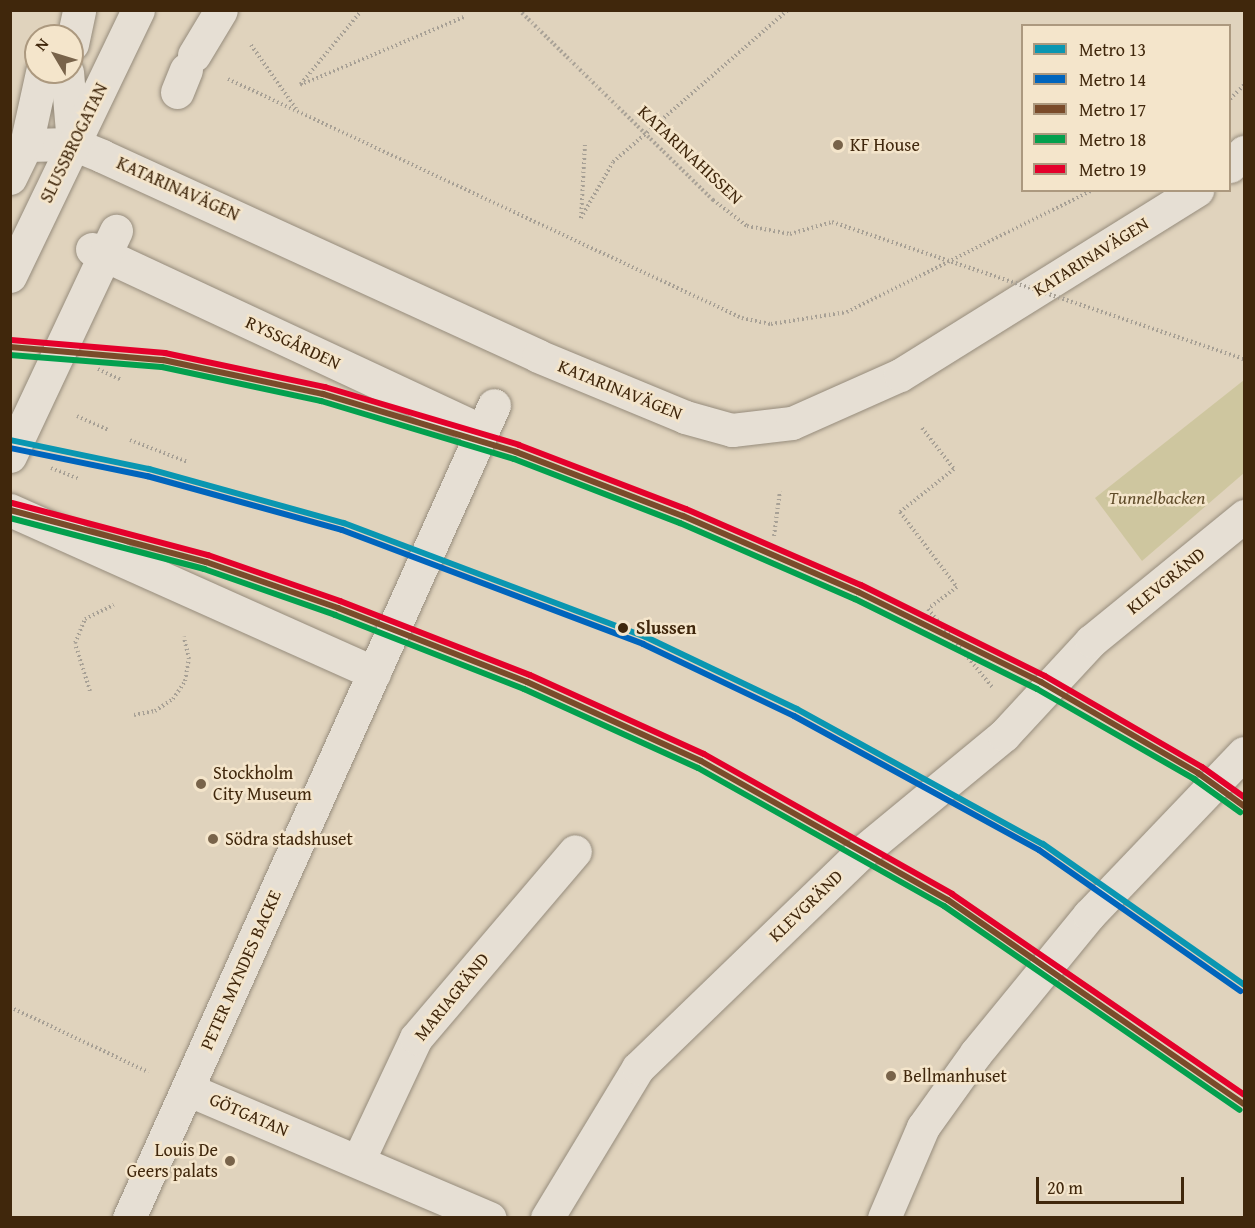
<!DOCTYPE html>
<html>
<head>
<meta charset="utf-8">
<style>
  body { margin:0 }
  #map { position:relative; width:1255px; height:1228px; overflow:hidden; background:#e0d3bd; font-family:"Gentium Book Plus",serif }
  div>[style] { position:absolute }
  .green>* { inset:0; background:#cec69f }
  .path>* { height:4px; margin-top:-2px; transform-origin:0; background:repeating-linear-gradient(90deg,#a7a095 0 1.5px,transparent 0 4.5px) }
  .roads { filter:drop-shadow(0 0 2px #968c7c) drop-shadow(0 0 2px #968c7c) }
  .minor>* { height:33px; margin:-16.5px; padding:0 16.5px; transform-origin:16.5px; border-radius:16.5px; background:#e6dfd4 }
  .path-bridge>* { height:4px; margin-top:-2px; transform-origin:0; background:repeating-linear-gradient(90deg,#a7a095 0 1.5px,transparent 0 4.5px) }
  .metro-1>* { height:6px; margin:-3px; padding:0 3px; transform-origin:3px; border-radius:3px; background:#0a96b1 }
  .metro-2>* { height:6px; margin:-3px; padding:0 3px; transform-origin:3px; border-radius:3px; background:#0065bd }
  .metro-3>* { height:6px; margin:-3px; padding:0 3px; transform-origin:3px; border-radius:3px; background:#7a4b2a }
  .metro-4>* { height:6px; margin:-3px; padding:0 3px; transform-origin:3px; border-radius:3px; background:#03a04e }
  .metro-5>* { height:6px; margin:-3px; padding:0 3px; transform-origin:3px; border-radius:3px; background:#e4002b }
  .dots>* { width:16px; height:16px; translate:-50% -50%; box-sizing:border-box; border:3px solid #f4e5cb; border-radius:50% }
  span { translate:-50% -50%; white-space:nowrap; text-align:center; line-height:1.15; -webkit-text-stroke:5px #f4e5cb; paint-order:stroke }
  .street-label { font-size:18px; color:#40270c }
  .poi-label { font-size:18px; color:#40270c }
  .left { translate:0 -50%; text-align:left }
  .right { translate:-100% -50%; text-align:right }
  .park-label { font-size:18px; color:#604c2a; font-style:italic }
  .stop-label { font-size:18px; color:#40270c; font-weight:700 }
  .frame { position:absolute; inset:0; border:12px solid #40270c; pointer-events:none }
  .legend { position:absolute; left:1021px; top:24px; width:210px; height:168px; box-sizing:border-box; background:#f4e5cb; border:2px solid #ac997f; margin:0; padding:8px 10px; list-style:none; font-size:18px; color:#40270c }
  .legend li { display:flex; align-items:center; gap:12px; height:30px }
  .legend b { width:30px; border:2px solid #ac997f }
  .north { position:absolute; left:24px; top:24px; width:60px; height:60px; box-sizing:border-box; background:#f4e5cb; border:2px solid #ac997f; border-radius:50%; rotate:308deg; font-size:16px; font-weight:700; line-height:24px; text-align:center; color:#40270c }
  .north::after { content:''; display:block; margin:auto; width:21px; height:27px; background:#78634a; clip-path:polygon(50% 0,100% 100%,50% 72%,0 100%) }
  .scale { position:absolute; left:1036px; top:1177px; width:148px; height:27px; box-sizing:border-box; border:3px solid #40270c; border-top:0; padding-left:8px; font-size:18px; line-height:21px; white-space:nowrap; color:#40270c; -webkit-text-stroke:4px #f4e5cb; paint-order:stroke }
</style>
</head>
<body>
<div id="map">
  <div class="green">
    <div style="clip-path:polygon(1244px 380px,1244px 473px,1142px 561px,1095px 498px)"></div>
  </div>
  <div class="path">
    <div style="left:362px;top:10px;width:97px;rotate:129.6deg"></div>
    <div style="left:300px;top:85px;width:178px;rotate:-22.5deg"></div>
    <div style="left:251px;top:45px;width:80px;rotate:54.7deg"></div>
    <div style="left:228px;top:79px;width:567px;rotate:24.94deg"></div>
    <div style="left:742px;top:318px;width:30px;rotate:12deg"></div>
    <div style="left:771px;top:324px;width:77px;rotate:-9deg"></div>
    <div style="left:847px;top:312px;width:275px;rotate:-26.4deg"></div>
    <div style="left:1230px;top:99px;width:20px;rotate:-45deg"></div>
    <div style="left:581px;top:218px;width:64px;rotate:-60.3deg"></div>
    <div style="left:613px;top:162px;width:232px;rotate:-41deg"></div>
    <div style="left:581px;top:218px;width:75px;rotate:-86.9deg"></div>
    <div style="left:98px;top:369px;width:26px;rotate:25deg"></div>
    <div style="left:77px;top:416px;width:35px;rotate:24deg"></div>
    <div style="left:922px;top:428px;width:52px;rotate:52deg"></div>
    <div style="left:954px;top:469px;width:69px;rotate:141.5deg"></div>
    <div style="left:900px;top:512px;width:94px;rotate:52.8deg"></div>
    <div style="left:957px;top:587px;width:36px;rotate:143deg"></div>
    <div style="left:928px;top:609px;width:101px;rotate:50.6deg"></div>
    <div style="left:130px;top:440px;width:62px;rotate:20.8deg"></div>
    <div style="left:51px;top:468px;width:30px;rotate:21deg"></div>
    <div style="left:774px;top:536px;width:45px;rotate:-82.4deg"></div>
    <div style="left:90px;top:691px;width:50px;rotate:-107.4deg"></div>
    <div style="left:75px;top:643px;width:26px;rotate:-67deg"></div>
    <div style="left:85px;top:619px;width:32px;rotate:-26deg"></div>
    <div style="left:134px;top:715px;width:21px;rotate:-11deg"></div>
    <div style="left:155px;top:711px;width:22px;rotate:-34deg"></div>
    <div style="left:173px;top:699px;width:22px;rotate:-56deg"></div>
    <div style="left:185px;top:681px;width:22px;rotate:-80deg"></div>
    <div style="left:189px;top:659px;width:23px;rotate:-103deg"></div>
    <div style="left:10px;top:1007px;width:153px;rotate:25.2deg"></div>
  </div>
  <div class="roads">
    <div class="minor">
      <div style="left:72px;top:44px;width:35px;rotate:-78deg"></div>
      <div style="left:194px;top:55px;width:52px;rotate:-59deg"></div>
      <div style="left:67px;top:72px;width:72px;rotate:85.2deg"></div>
      <div style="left:177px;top:92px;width:24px;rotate:-68deg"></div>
      <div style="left:26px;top:145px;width:47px;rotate:-1.2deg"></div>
      <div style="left:73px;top:144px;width:31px;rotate:22deg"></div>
      <div style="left:102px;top:156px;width:480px;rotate:24.6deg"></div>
      <div style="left:538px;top:356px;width:159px;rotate:22.5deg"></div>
      <div style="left:685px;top:417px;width:49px;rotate:15.5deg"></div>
      <div style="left:732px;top:430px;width:60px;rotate:-6.7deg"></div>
      <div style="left:792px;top:423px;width:118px;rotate:-24deg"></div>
      <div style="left:900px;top:375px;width:350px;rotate:-31.9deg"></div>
      <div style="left:1230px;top:166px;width:20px;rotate:-45deg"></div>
      <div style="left:10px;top:178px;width:37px;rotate:-64deg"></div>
      <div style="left:26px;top:145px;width:75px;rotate:-77.6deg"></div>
      <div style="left:92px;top:249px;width:431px;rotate:25deg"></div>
      <div style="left:10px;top:276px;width:295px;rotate:-64.3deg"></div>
      <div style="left:10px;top:456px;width:249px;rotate:-64.8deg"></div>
      <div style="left:10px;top:510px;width:399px;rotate:24.1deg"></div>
      <div style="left:187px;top:1089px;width:329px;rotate:23.1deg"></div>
      <div style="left:358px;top:1161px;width:136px;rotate:-64.8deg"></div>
      <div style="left:416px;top:1038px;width:245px;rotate:-49.6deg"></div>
      <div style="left:129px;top:1218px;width:891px;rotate:-65.82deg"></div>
      <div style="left:547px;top:1218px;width:175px;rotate:-58.8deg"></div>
      <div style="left:638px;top:1068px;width:310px;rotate:-44deg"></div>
      <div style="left:861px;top:853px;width:185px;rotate:-39.5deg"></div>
      <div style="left:1004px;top:735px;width:128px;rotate:-47.2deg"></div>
      <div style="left:1091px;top:641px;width:198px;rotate:-39.2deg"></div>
      <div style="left:884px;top:1218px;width:99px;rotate:-66.8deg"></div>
      <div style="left:923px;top:1127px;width:91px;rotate:-54.4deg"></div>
      <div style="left:976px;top:1053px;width:178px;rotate:-50.7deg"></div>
      <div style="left:1089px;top:915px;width:224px;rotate:-46.3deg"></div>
    </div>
  </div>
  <div class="path-bridge">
    <div style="left:519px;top:10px;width:272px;rotate:44.4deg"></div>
    <div style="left:713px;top:200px;width:43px;rotate:37.4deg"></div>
    <div style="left:747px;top:226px;width:44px;rotate:10.5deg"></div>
    <div style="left:790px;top:234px;width:44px;rotate:-15.9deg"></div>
    <div style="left:832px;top:222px;width:434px;rotate:18.4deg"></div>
  </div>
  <div class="metro-1">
    <div style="left:10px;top:440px;width:142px;rotate:11.8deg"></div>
    <div style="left:149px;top:469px;width:202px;rotate:15.5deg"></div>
    <div style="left:344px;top:523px;width:323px;rotate:20.7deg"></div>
    <div style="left:646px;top:637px;width:167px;rotate:25.5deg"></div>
    <div style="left:797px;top:709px;width:281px;rotate:28.8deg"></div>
    <div style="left:1043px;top:844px;width:246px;rotate:35deg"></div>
  </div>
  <div class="metro-2">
    <div style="left:10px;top:448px;width:140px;rotate:11.6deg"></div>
    <div style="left:147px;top:476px;width:202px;rotate:15.5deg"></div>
    <div style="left:342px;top:530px;width:322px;rotate:20.7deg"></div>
    <div style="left:643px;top:644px;width:167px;rotate:25.5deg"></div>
    <div style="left:794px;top:716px;width:279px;rotate:28.7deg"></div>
    <div style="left:1039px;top:850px;width:246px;rotate:35deg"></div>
  </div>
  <div class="metro-3">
    <div style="left:10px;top:347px;width:154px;rotate:4.9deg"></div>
    <div style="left:163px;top:360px;width:164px;rotate:12deg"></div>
    <div style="left:323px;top:394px;width:202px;rotate:16.7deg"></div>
    <div style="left:516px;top:452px;width:179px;rotate:21deg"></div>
    <div style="left:683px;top:516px;width:191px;rotate:23.5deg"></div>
    <div style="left:858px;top:592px;width:204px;rotate:26.2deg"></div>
    <div style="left:1041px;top:682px;width:181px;rotate:30.1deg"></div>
    <div style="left:1198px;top:773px;width:57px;rotate:35.7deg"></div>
    <div style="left:10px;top:510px;width:203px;rotate:14.9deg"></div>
    <div style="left:206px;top:562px;width:140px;rotate:19.2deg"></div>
    <div style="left:338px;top:608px;width:203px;rotate:21.4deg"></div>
    <div style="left:527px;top:682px;width:191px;rotate:24.4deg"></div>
    <div style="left:701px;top:761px;width:283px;rotate:29.4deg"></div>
    <div style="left:948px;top:900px;width:359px;rotate:34.6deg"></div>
  </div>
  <div class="metro-4">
    <div style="left:10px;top:355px;width:152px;rotate:4.5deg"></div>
    <div style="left:162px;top:367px;width:163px;rotate:12.1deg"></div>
    <div style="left:321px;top:401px;width:202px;rotate:16.7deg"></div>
    <div style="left:514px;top:459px;width:178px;rotate:21.1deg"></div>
    <div style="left:680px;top:523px;width:191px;rotate:23.5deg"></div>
    <div style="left:855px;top:599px;width:203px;rotate:26.3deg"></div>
    <div style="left:1037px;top:689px;width:181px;rotate:29.8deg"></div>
    <div style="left:1194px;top:779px;width:57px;rotate:35.7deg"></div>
    <div style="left:10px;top:518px;width:201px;rotate:14.7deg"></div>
    <div style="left:204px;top:569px;width:139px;rotate:19.3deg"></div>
    <div style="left:335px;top:615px;width:203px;rotate:21.4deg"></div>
    <div style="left:524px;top:689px;width:191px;rotate:24.4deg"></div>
    <div style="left:698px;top:768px;width:282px;rotate:29.3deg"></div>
    <div style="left:944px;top:906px;width:359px;rotate:34.6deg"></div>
  </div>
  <div class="metro-5">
    <div style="left:11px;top:340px;width:155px;rotate:4.8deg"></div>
    <div style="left:165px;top:353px;width:164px;rotate:12deg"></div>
    <div style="left:325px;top:387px;width:202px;rotate:16.6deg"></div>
    <div style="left:519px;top:445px;width:179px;rotate:21deg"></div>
    <div style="left:686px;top:509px;width:191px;rotate:23.5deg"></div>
    <div style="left:861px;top:585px;width:205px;rotate:26.3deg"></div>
    <div style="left:1045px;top:676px;width:181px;rotate:30.1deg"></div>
    <div style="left:1202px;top:767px;width:52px;rotate:35.5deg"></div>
    <div style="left:12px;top:503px;width:203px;rotate:14.9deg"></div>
    <div style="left:208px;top:555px;width:140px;rotate:19.2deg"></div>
    <div style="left:340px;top:601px;width:204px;rotate:21.3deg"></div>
    <div style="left:530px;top:675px;width:191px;rotate:24.4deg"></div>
    <div style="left:704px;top:754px;width:285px;rotate:29.4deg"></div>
    <div style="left:952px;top:894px;width:354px;rotate:34.5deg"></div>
  </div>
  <div class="dots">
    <div style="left:838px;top:145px;background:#78634a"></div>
    <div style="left:623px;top:628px;background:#40270c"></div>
    <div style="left:201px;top:784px;background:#78634a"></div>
    <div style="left:213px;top:839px;background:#78634a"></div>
    <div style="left:891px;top:1076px;background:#78634a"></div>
    <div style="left:230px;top:1161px;background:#78634a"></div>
  </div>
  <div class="street-label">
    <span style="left:74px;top:143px;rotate:-64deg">SLUSSBROGATAN</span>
    <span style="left:690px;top:155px;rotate:43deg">KATARINAHISSEN</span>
    <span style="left:178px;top:189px;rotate:24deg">KATARINAVÄGEN</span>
    <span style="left:1091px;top:257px;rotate:-32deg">KATARINAVÄGEN</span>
    <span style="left:293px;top:343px;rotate:25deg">RYSSGÅRDEN</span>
    <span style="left:620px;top:390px;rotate:22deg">KATARINAVÄGEN</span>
    <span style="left:1166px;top:581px;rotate:-39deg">KLEVGRÄND</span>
    <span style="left:806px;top:906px;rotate:-44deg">KLEVGRÄND</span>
    <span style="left:241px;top:970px;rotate:-66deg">PETER MYNDES BACKE</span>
    <span style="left:452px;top:997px;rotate:-51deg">MARIAGRÄND</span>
    <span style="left:249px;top:1115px;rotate:23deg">GÖTGATAN</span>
  </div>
  <div class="poi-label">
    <span class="left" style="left:850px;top:145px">KF House</span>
    <span class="left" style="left:213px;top:784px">Stockholm<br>City Museum</span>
    <span class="left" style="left:225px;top:839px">Södra stadshuset</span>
    <span class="left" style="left:903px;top:1076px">Bellmanhuset</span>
    <span class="right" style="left:218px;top:1161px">Louis De<br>Geers palats</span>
  </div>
  <div class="park-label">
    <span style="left:1157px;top:498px">Tunnelbacken</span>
  </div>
  <div class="stop-label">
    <span class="left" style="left:636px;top:628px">Slussen</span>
  </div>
  <div class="frame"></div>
  <ul class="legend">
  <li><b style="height:8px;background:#0a96b1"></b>Metro 13</li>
  <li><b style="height:8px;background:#0065bd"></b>Metro 14</li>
  <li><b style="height:8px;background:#7a4b2a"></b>Metro 17</li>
  <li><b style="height:8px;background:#03a04e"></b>Metro 18</li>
  <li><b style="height:8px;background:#e4002b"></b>Metro 19</li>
  </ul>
  <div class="north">N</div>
  <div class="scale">20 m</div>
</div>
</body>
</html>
